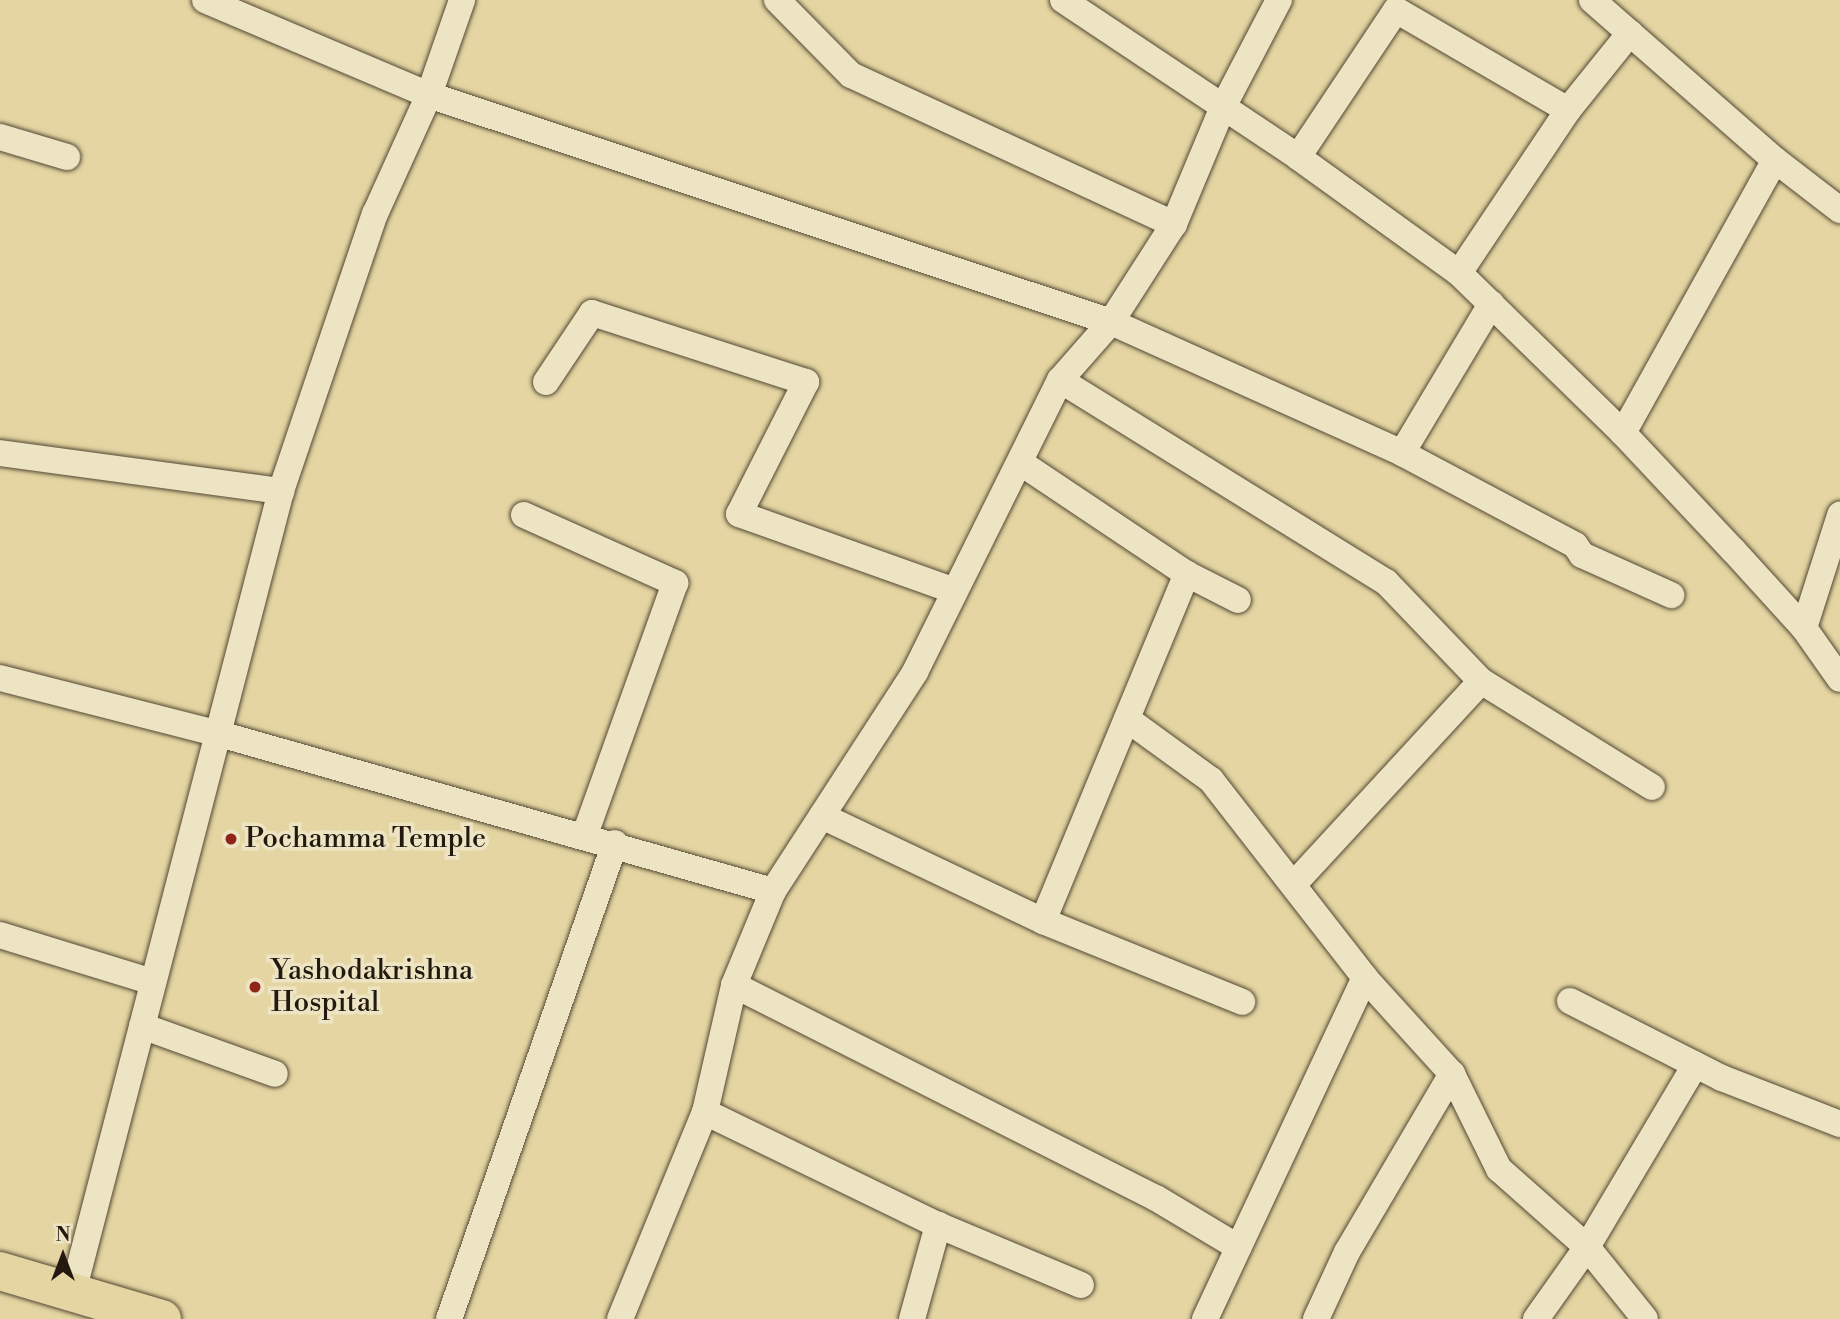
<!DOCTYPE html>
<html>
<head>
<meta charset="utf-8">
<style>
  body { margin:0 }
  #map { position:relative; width:1840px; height:1319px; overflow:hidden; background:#e4d5a2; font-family:"Libre Bodoni",serif }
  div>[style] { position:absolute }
  .roads { filter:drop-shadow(0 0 2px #534834) drop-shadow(0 0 2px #534834) }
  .minor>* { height:26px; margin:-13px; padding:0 13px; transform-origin:13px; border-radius:13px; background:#ede4c3 }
  .primary>* { height:38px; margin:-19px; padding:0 19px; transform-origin:19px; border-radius:19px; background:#e4d5a2 }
  .dots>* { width:19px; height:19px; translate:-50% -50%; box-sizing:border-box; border:4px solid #ede4c3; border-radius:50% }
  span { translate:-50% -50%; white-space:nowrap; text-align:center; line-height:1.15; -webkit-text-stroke:7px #ede4c3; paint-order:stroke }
  .poi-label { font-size:28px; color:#23190f }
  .left { translate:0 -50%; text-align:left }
  .north { position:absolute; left:28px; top:1221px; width:70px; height:70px; -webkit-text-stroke:5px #ede4c3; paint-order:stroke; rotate:0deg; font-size:19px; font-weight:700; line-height:28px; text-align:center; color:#23190f }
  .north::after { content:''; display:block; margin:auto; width:24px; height:32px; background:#23190f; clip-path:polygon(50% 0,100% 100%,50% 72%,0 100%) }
</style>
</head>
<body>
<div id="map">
  <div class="roads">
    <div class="minor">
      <div style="left:205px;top:0;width:243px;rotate:23deg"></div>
      <div style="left:429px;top:95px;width:719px;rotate:18.41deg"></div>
      <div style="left:1111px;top:322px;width:319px;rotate:24.2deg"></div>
      <div style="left:1402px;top:453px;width:196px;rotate:28deg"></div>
      <div style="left:1575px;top:545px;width:12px;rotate:55deg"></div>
      <div style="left:1582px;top:555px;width:98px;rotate:24.2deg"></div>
      <div style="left:777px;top:0;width:105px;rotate:45.4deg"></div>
      <div style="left:851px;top:75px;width:356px;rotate:24.8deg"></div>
      <div style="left:1063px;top:0;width:283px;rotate:33.7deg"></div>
      <div style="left:1298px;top:157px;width:198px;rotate:35.8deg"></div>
      <div style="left:1459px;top:273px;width:229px;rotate:44.3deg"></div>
      <div style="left:1623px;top:433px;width:161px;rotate:46.8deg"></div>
      <div style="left:1733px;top:550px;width:105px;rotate:47.7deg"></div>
      <div style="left:1804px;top:628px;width:62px;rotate:54.8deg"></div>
      <div style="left:1592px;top:0;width:243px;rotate:41.2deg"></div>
      <div style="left:1775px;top:160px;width:82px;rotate:37.6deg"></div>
      <div style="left:0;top:137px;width:70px;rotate:16.6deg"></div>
      <div style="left:1298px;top:157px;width:177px;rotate:-56.3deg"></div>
      <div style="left:1396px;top:10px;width:199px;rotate:30.2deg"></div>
      <div style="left:1459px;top:273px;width:196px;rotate:-56.2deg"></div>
      <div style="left:1568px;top:110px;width:99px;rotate:-51.2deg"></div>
      <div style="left:1060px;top:380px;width:384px;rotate:31.8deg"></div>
      <div style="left:1386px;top:582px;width:137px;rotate:46.2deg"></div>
      <div style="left:1481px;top:681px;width:201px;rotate:31.8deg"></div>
      <div style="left:546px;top:382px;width:83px;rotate:-56.3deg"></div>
      <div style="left:592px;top:313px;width:225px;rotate:17.9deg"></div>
      <div style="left:806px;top:382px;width:148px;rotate:116.9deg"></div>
      <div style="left:739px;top:514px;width:227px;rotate:19.6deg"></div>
      <div style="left:1623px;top:433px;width:312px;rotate:-60.9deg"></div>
      <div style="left:0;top:453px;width:284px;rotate:7.7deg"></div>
      <div style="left:1402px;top:453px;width:174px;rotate:-59.1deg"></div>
      <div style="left:1021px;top:463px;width:200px;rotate:33.8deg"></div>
      <div style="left:1187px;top:574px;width:57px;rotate:27deg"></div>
      <div style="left:524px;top:515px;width:166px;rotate:24.2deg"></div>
      <div style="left:675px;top:583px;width:268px;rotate:109.7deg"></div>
      <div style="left:1804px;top:628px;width:119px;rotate:-72.3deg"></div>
      <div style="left:0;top:678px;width:223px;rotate:14.3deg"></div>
      <div style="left:216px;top:733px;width:579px;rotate:15.84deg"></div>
      <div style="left:1127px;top:719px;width:104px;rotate:36deg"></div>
      <div style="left:1211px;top:780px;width:251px;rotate:52.1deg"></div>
      <div style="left:1365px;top:978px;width:130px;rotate:47.8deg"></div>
      <div style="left:1452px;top:1074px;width:106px;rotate:63.7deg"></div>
      <div style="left:1499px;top:1169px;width:118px;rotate:41.6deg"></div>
      <div style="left:1587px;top:1247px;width:92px;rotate:51.1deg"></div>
      <div style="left:822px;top:816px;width:245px;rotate:25.4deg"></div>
      <div style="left:1043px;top:921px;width:215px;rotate:22.1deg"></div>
      <div style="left:1294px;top:884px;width:276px;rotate:-47.3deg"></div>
      <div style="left:1043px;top:921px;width:376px;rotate:-67.5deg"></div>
      <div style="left:0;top:935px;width:160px;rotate:17.1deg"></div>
      <div style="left:734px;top:985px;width:473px;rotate:26.8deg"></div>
      <div style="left:1156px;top:1198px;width:96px;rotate:30.9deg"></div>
      <div style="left:1570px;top:1001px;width:170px;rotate:26.9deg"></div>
      <div style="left:1722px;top:1078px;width:127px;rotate:21.3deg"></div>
      <div style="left:142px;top:1026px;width:141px;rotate:19.8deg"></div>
      <div style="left:705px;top:1112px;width:259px;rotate:25.9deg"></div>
      <div style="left:938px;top:1225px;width:155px;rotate:22.8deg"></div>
      <div style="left:73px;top:1292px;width:828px;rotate:-75.44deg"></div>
      <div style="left:281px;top:491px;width:293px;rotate:-71.3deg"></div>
      <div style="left:375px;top:214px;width:131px;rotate:-65.6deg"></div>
      <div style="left:429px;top:95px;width:101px;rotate:-70.8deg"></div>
      <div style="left:449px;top:1319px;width:504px;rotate:-70.77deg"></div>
      <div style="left:620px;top:1319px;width:224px;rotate:-67.7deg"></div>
      <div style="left:705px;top:1112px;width:130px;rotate:-77.1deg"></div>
      <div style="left:734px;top:985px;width:102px;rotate:-67.5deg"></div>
      <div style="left:773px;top:891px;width:261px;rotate:-57deg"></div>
      <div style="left:915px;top:672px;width:326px;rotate:-63.6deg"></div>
      <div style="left:1060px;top:380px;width:77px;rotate:-48.7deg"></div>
      <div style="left:1111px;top:322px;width:117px;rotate:-57.3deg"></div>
      <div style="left:1174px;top:224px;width:127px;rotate:-67.3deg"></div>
      <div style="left:1223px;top:107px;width:121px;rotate:-62.4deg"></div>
      <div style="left:912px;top:1319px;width:98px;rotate:-74.5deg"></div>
      <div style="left:1205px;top:1319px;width:377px;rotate:-64.9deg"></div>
      <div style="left:1316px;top:1319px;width:74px;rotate:-65.2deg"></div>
      <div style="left:1347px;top:1252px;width:207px;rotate:-59.5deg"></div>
      <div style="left:1536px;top:1319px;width:88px;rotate:-54.7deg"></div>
      <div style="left:1587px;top:1247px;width:212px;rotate:-59.3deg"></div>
    </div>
    <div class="primary">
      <div style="left:0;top:1271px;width:169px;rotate:16.5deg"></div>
    </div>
  </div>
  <div class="dots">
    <div style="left:231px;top:839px;background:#8f2418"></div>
    <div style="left:255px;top:987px;background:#8f2418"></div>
  </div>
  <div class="poi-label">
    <span class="left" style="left:245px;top:839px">Pochamma Temple</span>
    <span class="left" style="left:271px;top:987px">Yashodakrishna<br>Hospital</span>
  </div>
  <div class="north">N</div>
</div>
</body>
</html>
